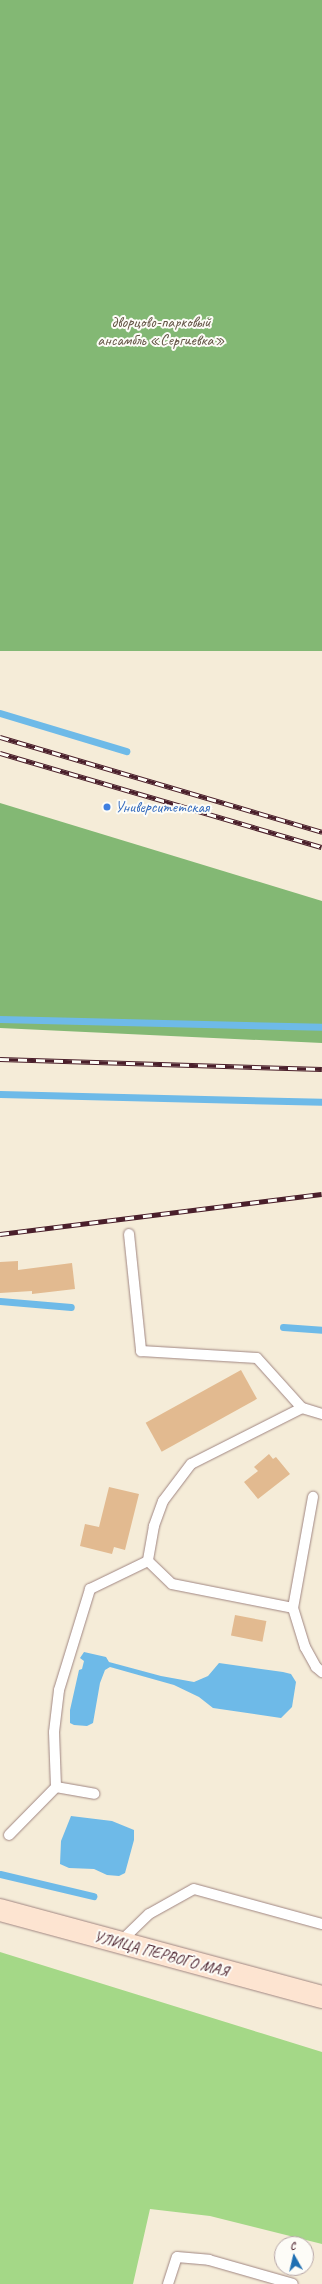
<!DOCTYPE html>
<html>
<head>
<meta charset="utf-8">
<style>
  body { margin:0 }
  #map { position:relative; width:322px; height:2284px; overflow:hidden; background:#f5ecd8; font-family:Caveat,sans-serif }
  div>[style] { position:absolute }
  .green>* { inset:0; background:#a4d887 }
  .forest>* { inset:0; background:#83b874; transform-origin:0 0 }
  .water>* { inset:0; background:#6ebae8 }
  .stream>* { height:7px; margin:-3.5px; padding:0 3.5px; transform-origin:3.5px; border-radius:3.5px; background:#6ebae8 }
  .building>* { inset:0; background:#e2ba90; transform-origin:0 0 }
  .roads { filter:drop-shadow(0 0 1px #a08682) drop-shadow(0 0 1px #a08682) }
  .lane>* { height:10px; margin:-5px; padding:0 5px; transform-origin:5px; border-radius:5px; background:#fff }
  .secondary>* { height:22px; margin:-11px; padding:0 11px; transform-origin:11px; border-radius:11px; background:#fde4d1 }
  .rail>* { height:4.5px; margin-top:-2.25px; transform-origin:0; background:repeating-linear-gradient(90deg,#fdfcf7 0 9px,#4a1f2b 0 18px); box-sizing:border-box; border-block:1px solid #4a1f2b }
  .dots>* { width:11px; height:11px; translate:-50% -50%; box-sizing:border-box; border:2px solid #fdfcf7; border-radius:50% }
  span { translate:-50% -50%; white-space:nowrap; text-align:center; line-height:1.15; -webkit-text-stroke:4px #fdfcf7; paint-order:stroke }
  .park-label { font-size:16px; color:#655647 }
  .shop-label { font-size:16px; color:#366cbe }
  .left { translate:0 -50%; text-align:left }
  .street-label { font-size:16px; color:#4a1f2b }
  .north { position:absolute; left:274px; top:2236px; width:40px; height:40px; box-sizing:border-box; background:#fdfcf7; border:1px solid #b5a4a5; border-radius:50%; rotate:352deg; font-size:11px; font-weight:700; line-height:16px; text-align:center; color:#4a1f2b }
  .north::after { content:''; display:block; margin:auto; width:14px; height:18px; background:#1f6fb2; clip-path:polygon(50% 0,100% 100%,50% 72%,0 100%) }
</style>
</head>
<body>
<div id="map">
  <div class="green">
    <div style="clip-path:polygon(0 1952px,322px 2052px,322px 2244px,210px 2216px,150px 2209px,133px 2284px,0 2284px)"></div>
  </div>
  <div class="forest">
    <div style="left:0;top:0;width:322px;height:651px"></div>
    <div style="clip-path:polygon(0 803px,322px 901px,322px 1043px,0 1028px)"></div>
  </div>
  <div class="water">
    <div style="clip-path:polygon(84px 1652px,106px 1657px,109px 1662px,161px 1676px,194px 1682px,208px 1676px,219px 1663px,283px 1672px,291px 1674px,296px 1682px,292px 1707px,281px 1718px,213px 1708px,199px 1697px,174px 1685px,110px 1667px,105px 1670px,100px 1683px,93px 1723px,87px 1726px,74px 1725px,70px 1723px,70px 1710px,79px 1670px,82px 1669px,84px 1661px,80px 1658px)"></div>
    <div style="clip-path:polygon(71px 1816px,112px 1821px,134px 1830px,134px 1840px,125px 1873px,119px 1876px,107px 1875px,94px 1869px,69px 1868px,60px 1864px,61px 1841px)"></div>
  </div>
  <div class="stream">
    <div style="left:0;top:713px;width:132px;rotate:16.8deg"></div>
    <div style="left:0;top:1019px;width:322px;rotate:1.4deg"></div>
    <div style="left:0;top:1094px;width:322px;rotate:1.4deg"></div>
    <div style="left:0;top:1301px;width:71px;rotate:4.8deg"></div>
    <div style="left:283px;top:1327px;width:39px;rotate:4deg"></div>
    <div style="left:0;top:1874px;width:96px;rotate:13.3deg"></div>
  </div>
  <div class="building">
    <div style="clip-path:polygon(18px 1261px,18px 1270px,72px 1263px,75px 1289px,32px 1294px,32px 1291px,0 1293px,0 1262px)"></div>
    <div style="left:241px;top:1370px;width:33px;height:109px;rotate:61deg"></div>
    <div style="clip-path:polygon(269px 1454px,273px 1459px,276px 1457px,290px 1474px,258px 1499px,244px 1482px,258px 1471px,254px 1467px)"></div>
    <div style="clip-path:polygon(109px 1487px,139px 1494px,125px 1550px,114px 1547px,112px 1554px,80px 1546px,85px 1524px,99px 1527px)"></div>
    <div style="left:235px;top:1615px;width:32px;height:21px;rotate:11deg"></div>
  </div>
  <div class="roads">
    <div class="lane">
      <div style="left:129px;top:1234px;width:118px;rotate:84.1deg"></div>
      <div style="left:141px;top:1351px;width:116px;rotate:3.5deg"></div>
      <div style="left:257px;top:1358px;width:67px;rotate:48deg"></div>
      <div style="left:322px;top:1414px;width:21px;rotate:-163deg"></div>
      <div style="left:302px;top:1408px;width:124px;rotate:153.2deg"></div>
      <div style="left:191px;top:1464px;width:46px;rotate:127.1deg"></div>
      <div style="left:163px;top:1501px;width:27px;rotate:110deg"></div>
      <div style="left:154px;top:1526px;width:36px;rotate:100deg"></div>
      <div style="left:148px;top:1561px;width:33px;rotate:44deg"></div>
      <div style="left:172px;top:1584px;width:123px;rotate:11.2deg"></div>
      <div style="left:293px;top:1608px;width:41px;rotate:72.9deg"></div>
      <div style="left:305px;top:1647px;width:23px;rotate:61deg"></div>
      <div style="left:316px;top:1667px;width:8px;rotate:40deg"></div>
      <div style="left:293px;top:1608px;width:113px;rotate:-79.8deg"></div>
      <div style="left:56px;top:1787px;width:39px;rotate:10deg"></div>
      <div style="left:9px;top:1835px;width:67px;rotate:-45.6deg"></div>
      <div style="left:56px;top:1787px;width:55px;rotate:-92.1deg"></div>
      <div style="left:54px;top:1732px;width:42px;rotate:-83.2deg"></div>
      <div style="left:59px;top:1690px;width:106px;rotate:-72.9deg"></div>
      <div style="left:90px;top:1589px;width:64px;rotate:-25.8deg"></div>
      <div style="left:120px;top:1942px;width:40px;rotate:-44deg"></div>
      <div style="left:149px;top:1914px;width:51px;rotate:-29.1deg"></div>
      <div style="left:194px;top:1889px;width:133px;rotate:15.3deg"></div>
      <div style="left:168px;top:2284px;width:28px;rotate:-72deg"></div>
      <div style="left:177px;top:2257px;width:32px;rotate:5deg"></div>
      <div style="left:209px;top:2260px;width:87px;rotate:15.9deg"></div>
    </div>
    <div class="secondary">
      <div style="left:0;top:1910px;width:334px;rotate:15.1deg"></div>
    </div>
  </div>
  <div class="rail">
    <div style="left:0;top:737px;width:336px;rotate:16.4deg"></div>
    <div style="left:0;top:753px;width:335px;rotate:16.3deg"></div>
    <div style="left:0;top:1059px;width:322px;rotate:1.8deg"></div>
    <div style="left:0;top:1234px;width:324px;rotate:-7.1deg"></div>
  </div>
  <div class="dots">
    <div style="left:107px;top:807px;background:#3f7fe0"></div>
  </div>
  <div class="park-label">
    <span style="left:161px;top:331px">дворцово-парковый<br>ансамбль «Сергиевка»</span>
  </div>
  <div class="shop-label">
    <span class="left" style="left:115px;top:807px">Университетская</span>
  </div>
  <div class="street-label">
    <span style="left:161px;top:1954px;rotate:15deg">УЛИЦА ПЕРВОГО МАЯ</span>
  </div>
  <div class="north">С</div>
</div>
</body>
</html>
